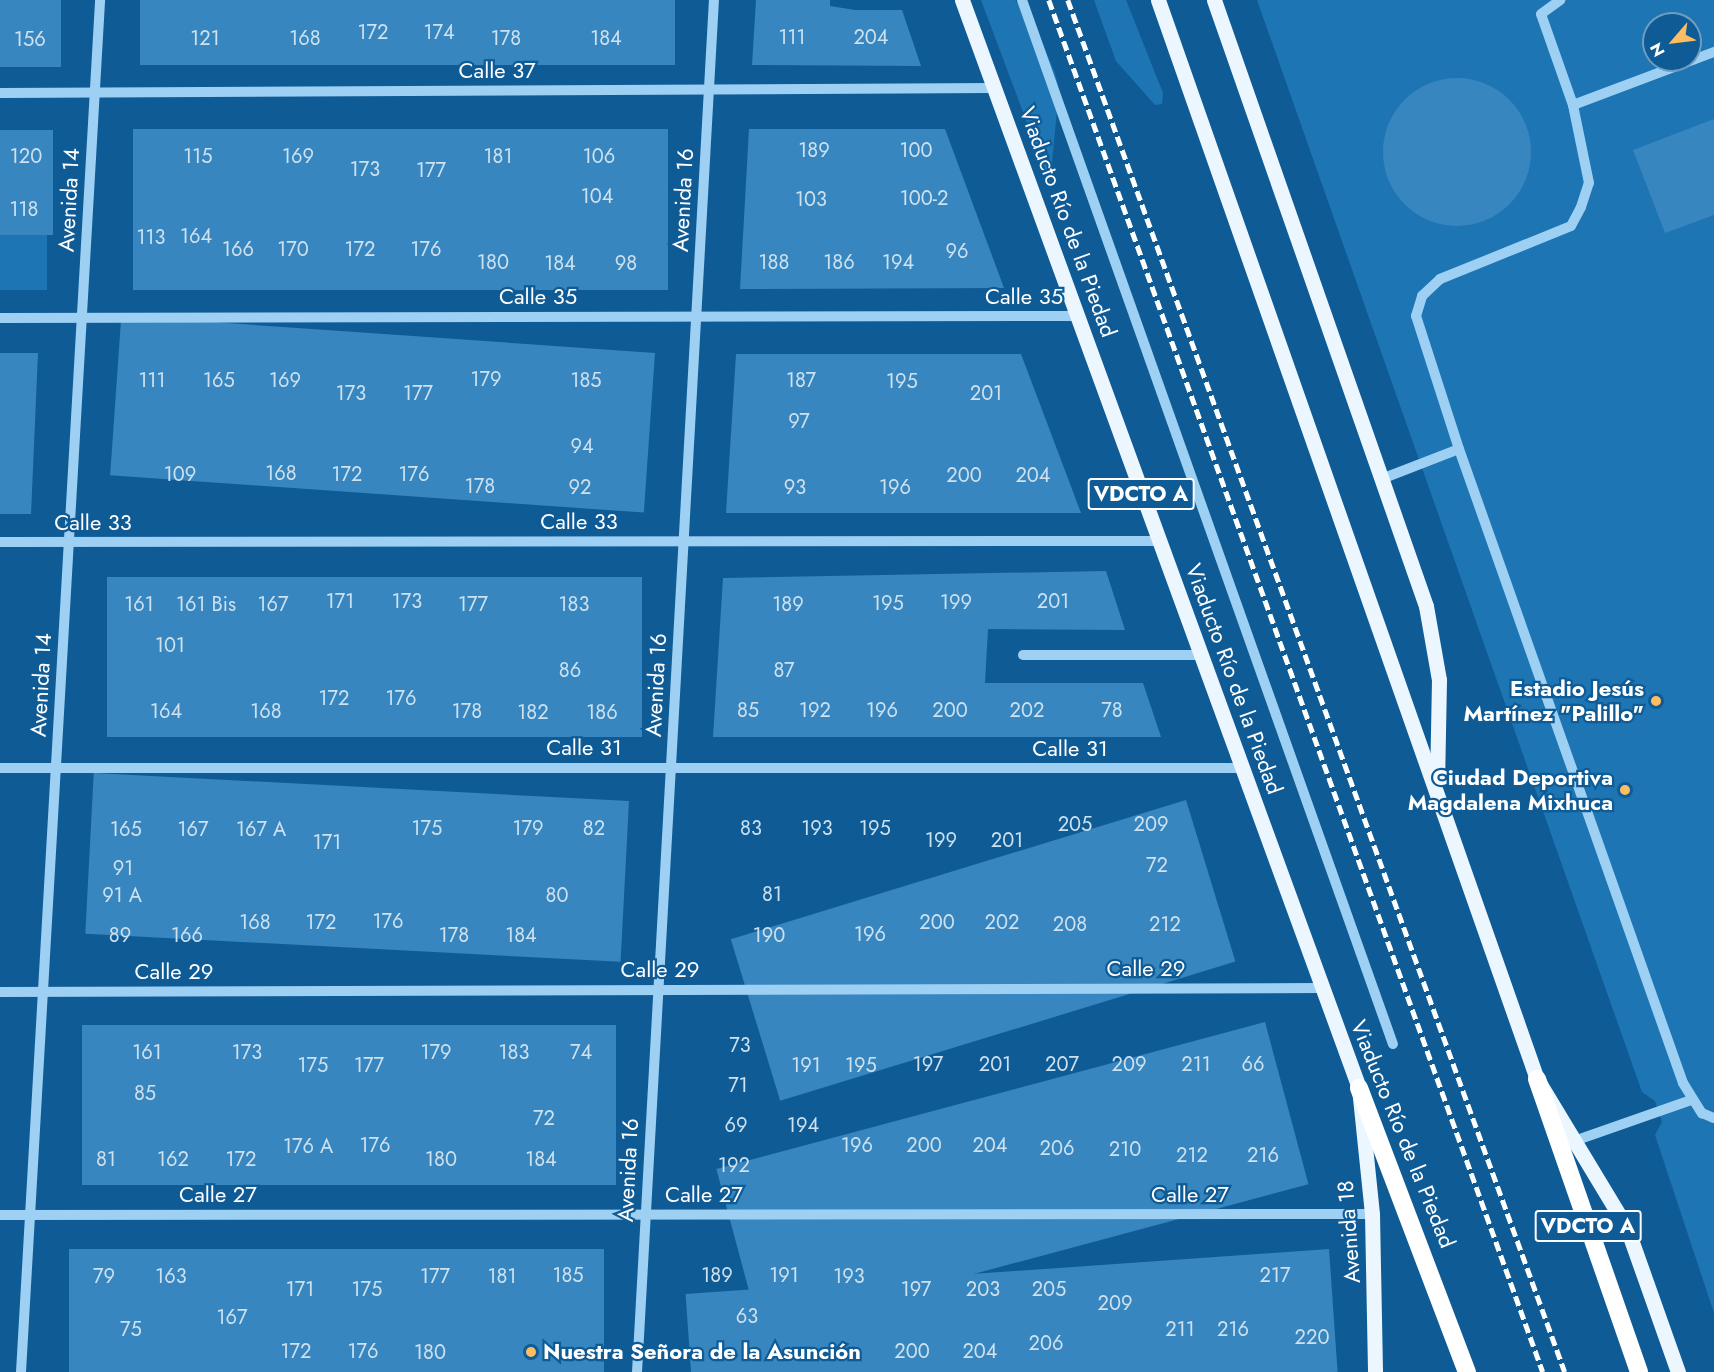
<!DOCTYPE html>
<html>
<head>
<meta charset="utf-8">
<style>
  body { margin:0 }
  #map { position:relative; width:1714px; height:1372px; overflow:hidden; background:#0f5b96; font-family:Jost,sans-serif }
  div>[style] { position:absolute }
  .green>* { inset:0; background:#1e75b4; transform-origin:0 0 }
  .building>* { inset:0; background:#3886bf; transform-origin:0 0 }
  .round { border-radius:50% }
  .minor>* { height:10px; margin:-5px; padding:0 5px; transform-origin:5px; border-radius:5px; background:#9ed0f4 }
  .major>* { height:15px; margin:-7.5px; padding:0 7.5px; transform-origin:7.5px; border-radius:7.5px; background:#ecf6ff }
  .highway>* { height:18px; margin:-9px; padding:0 9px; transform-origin:9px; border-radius:9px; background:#fff }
  .rail>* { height:4.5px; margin-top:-2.25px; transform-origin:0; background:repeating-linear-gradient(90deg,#fff 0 10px,transparent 0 14.5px) }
  .dots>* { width:16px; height:16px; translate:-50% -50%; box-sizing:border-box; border:3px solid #0f5b96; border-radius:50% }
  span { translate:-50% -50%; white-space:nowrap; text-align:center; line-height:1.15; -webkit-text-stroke:4.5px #0f5b96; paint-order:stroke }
  .number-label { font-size:20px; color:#cde1ef }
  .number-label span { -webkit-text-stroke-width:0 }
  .shield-label span { padding:2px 4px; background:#0f5b96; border:2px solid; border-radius:4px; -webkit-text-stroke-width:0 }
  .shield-label { font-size:21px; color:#fff; font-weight:700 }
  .street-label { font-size:22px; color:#fff }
  .poi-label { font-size:22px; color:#fff; font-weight:700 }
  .right { translate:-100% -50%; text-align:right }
  .left { translate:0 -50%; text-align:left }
  .north { position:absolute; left:1642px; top:12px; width:60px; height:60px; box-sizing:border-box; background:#0f5b96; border:2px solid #6f9dc0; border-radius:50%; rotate:242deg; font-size:16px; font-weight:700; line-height:24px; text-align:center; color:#fff }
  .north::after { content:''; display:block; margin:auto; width:21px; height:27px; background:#ffbd62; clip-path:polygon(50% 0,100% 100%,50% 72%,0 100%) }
</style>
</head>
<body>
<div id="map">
  <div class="green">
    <div style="clip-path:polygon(981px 0,1015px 0,1035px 25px,1055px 73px,1059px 89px,1050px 184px)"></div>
    <div style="clip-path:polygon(1094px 0,1126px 0,1163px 93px,1162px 104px,1155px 105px,1116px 61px)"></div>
    <div style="clip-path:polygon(evenodd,1257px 0,1714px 0,1714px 1313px,1655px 1135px,1662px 1122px,1655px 1101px,1642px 1092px,1257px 0,1654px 24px,1690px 24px,1690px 60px,1654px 60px,1654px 24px)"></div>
    <div style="left:0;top:235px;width:47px;height:55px"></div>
  </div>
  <div class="building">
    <div style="left:0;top:0;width:61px;height:67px"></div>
    <div style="left:140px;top:0;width:535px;height:65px"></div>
    <div style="clip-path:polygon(756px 0,830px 0,830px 6px,855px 10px,902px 10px,921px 66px,752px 65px)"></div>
    <div class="round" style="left:1383px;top:78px;width:148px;height:148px"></div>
    <div style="clip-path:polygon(1714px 119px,1714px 215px,1665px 233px,1633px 150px)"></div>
    <div style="left:133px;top:129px;width:535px;height:161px"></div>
    <div style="clip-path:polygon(749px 129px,945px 129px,1004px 288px,740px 289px)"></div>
    <div style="left:0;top:130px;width:53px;height:105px"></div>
    <div style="clip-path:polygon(0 353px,38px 353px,31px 514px,0 514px)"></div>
    <div style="left:655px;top:353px;width:160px;height:535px;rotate:94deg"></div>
    <div style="clip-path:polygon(736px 354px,1021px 354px,1081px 513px,726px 513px)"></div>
    <div style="clip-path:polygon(1106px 571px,1125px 630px,988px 629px,985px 683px,1143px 683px,1161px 737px,713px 737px,723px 578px)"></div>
    <div style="left:107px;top:577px;width:535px;height:160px"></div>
    <div style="left:1186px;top:800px;width:169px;height:476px;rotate:73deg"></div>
    <div style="left:629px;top:801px;width:161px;height:536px;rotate:93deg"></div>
    <div style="left:1265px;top:1022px;width:168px;height:568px;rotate:75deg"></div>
    <div style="left:82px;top:1025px;width:534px;height:160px"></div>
    <div style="left:69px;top:1249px;width:535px;height:123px"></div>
    <div style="left:1329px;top:1249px;width:123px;height:645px;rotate:86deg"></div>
  </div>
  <div class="minor">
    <div style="left:1022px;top:0;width:1108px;rotate:70.44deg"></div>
    <div style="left:0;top:93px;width:994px;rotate:-0.29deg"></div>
    <div style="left:1573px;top:105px;width:151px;rotate:-20.6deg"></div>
    <div style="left:0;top:318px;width:1077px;rotate:-0.11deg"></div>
    <div style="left:1459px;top:449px;width:672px;rotate:70.54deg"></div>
    <div style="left:1683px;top:1083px;width:36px;rotate:58deg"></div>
    <div style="left:1702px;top:1113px;width:13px;rotate:23deg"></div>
    <div style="left:1384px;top:478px;width:80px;rotate:-21.1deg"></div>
    <div style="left:1459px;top:449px;width:140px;rotate:-107.9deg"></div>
    <div style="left:1416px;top:316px;width:21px;rotate:-73deg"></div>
    <div style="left:1422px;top:296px;width:25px;rotate:-43deg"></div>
    <div style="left:1440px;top:279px;width:141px;rotate:-22deg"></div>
    <div style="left:1571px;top:226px;width:21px;rotate:-62deg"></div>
    <div style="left:1581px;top:207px;width:25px;rotate:-72deg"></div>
    <div style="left:1589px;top:183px;width:80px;rotate:-101.6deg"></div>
    <div style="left:1573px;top:105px;width:96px;rotate:-109.4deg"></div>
    <div style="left:1541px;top:14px;width:24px;rotate:-36deg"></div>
    <div style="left:0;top:542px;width:1158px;rotate:-0.05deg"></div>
    <div style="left:1023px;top:655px;width:176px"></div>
    <div style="left:0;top:768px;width:1241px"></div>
    <div style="left:0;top:992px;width:1320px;rotate:-0.17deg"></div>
    <div style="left:1577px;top:1140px;width:121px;rotate:-19.3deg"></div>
    <div style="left:0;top:1215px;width:1372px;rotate:-0.04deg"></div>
    <div style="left:21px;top:1372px;width:1374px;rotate:-86.7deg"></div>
    <div style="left:637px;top:1372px;width:1374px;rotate:-86.79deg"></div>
  </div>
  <div class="major">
    <div style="left:962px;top:0;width:1158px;rotate:69.95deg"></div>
    <div style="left:1359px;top:1088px;width:127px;rotate:84.1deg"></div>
    <div style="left:1372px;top:1214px;width:158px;rotate:88.9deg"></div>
    <div style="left:1158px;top:0;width:1144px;rotate:70.65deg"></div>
    <div style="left:1537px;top:1079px;width:174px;rotate:58.9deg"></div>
    <div style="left:1627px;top:1228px;width:153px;rotate:70.5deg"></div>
    <div style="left:1214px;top:0;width:642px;rotate:70.72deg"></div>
    <div style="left:1426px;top:606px;width:75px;rotate:80deg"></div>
    <div style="left:1439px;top:680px;width:101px;rotate:91.1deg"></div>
  </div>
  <div class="highway">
    <div style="left:1537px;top:1079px;width:310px;rotate:70.8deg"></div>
    <div style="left:1359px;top:1088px;width:304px;rotate:69.2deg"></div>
  </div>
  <div class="rail">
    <div style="left:1049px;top:0;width:1458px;rotate:70.2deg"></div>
    <div style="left:1068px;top:0;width:1459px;rotate:70.09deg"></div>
  </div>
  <div class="dots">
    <div style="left:1656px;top:701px;background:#ffbd62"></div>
    <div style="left:1625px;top:790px;background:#ffbd62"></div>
    <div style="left:531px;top:1352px;background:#ffbd62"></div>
  </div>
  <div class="number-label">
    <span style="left:373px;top:32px">172</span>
    <span style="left:439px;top:32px">174</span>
    <span style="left:792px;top:37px">111</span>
    <span style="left:871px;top:37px">204</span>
    <span style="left:205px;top:38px">121</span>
    <span style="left:305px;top:38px">168</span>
    <span style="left:506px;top:38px">178</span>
    <span style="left:606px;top:38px">184</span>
    <span style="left:30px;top:39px">156</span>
    <span style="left:814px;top:150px">189</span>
    <span style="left:916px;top:150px">100</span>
    <span style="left:26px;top:156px">120</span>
    <span style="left:198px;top:156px">115</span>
    <span style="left:298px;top:156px">169</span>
    <span style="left:498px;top:156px">181</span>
    <span style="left:599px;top:156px">106</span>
    <span style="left:365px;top:169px">173</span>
    <span style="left:431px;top:170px">177</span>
    <span style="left:597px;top:196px">104</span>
    <span style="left:924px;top:198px">100-2</span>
    <span style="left:811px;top:199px">103</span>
    <span style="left:24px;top:209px">118</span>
    <span style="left:196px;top:236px">164</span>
    <span style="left:151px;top:237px">113</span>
    <span style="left:238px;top:249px">166</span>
    <span style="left:293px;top:249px">170</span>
    <span style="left:360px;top:249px">172</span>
    <span style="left:426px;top:249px">176</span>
    <span style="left:957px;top:251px">96</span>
    <span style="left:493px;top:262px">180</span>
    <span style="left:774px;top:262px">188</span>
    <span style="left:839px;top:262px">186</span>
    <span style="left:898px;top:262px">194</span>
    <span style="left:560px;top:263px">184</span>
    <span style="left:626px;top:263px">98</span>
    <span style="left:486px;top:379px">179</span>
    <span style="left:152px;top:380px">111</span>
    <span style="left:219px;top:380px">165</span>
    <span style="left:285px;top:380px">169</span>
    <span style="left:586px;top:380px">185</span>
    <span style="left:801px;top:380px">187</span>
    <span style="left:902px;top:381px">195</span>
    <span style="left:351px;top:393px">173</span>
    <span style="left:418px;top:393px">177</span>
    <span style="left:986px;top:393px">201</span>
    <span style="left:799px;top:421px">97</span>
    <span style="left:582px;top:446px">94</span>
    <span style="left:281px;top:473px">168</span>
    <span style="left:180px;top:474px">109</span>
    <span style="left:347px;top:474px">172</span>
    <span style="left:414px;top:474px">176</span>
    <span style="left:964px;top:475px">200</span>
    <span style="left:1033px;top:475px">204</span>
    <span style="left:480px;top:486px">178</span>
    <span style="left:580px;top:487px">92</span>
    <span style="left:795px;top:487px">93</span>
    <span style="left:895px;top:487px">196</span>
    <span style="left:340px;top:601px">171</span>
    <span style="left:407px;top:601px">173</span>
    <span style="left:1053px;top:601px">201</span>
    <span style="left:956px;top:602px">199</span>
    <span style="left:888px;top:603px">195</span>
    <span style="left:139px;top:604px">161</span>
    <span style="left:206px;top:604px">161 Bis</span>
    <span style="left:273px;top:604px">167</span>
    <span style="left:473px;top:604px">177</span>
    <span style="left:574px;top:604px">183</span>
    <span style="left:788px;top:604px">189</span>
    <span style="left:170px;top:645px">101</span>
    <span style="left:570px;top:670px">86</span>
    <span style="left:784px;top:670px">87</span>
    <span style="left:334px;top:698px">172</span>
    <span style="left:401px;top:698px">176</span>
    <span style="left:748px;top:710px">85</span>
    <span style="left:815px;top:710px">192</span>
    <span style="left:882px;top:710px">196</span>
    <span style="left:950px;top:710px">200</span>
    <span style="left:1027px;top:710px">202</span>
    <span style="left:1112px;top:710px">78</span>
    <span style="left:166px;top:711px">164</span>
    <span style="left:266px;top:711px">168</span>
    <span style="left:467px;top:711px">178</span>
    <span style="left:533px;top:712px">182</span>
    <span style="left:602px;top:712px">186</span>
    <span style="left:1075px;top:824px">205</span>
    <span style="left:1151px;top:824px">209</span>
    <span style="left:427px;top:828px">175</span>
    <span style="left:528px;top:828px">179</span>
    <span style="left:594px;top:828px">82</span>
    <span style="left:751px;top:828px">83</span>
    <span style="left:817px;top:828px">193</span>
    <span style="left:875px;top:828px">195</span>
    <span style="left:126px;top:829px">165</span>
    <span style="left:193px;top:829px">167</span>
    <span style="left:261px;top:829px">167 A</span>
    <span style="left:941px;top:840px">199</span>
    <span style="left:1007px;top:840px">201</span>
    <span style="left:327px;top:842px">171</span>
    <span style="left:1157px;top:865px">72</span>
    <span style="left:123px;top:868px">91</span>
    <span style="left:772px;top:894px">81</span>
    <span style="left:122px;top:895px">91 A</span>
    <span style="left:557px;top:895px">80</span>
    <span style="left:388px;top:921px">176</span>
    <span style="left:255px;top:922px">168</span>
    <span style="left:321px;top:922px">172</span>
    <span style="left:937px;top:922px">200</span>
    <span style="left:1002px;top:922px">202</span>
    <span style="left:1070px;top:924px">208</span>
    <span style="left:1165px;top:924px">212</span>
    <span style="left:870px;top:934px">196</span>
    <span style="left:120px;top:935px">89</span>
    <span style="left:187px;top:935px">166</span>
    <span style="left:454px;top:935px">178</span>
    <span style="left:521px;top:935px">184</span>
    <span style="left:769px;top:935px">190</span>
    <span style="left:740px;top:1045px">73</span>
    <span style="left:147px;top:1052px">161</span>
    <span style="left:247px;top:1052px">173</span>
    <span style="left:436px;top:1052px">179</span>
    <span style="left:514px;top:1052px">183</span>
    <span style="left:581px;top:1052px">74</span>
    <span style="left:928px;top:1064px">197</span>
    <span style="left:995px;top:1064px">201</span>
    <span style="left:1062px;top:1064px">207</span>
    <span style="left:1129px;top:1064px">209</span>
    <span style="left:1196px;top:1064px">211</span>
    <span style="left:1253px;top:1064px">66</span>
    <span style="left:313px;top:1065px">175</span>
    <span style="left:369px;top:1065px">177</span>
    <span style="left:806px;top:1065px">191</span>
    <span style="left:861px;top:1065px">195</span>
    <span style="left:738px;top:1085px">71</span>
    <span style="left:145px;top:1093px">85</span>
    <span style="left:544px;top:1118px">72</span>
    <span style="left:736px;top:1125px">69</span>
    <span style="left:803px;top:1125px">194</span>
    <span style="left:375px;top:1145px">176</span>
    <span style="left:857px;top:1145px">196</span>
    <span style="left:924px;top:1145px">200</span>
    <span style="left:990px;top:1145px">204</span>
    <span style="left:308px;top:1146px">176 A</span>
    <span style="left:1057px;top:1148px">206</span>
    <span style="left:1125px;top:1149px">210</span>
    <span style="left:1192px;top:1155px">212</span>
    <span style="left:1263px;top:1155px">216</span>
    <span style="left:106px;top:1159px">81</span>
    <span style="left:173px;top:1159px">162</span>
    <span style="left:241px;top:1159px">172</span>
    <span style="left:441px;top:1159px">180</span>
    <span style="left:541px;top:1159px">184</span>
    <span style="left:734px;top:1165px">192</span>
    <span style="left:568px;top:1275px">185</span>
    <span style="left:717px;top:1275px">189</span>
    <span style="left:784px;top:1275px">191</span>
    <span style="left:1275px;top:1275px">217</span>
    <span style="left:104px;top:1276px">79</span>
    <span style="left:171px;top:1276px">163</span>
    <span style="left:435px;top:1276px">177</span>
    <span style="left:502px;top:1276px">181</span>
    <span style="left:849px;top:1276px">193</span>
    <span style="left:300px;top:1289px">171</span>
    <span style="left:367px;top:1289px">175</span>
    <span style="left:916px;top:1289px">197</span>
    <span style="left:983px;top:1289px">203</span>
    <span style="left:1049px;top:1289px">205</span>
    <span style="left:1115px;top:1303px">209</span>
    <span style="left:747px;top:1316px">63</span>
    <span style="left:232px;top:1317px">167</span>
    <span style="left:131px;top:1329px">75</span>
    <span style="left:1180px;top:1329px">211</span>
    <span style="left:1233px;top:1329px">216</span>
    <span style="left:1312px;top:1337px">220</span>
    <span style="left:1046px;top:1343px">206</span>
    <span style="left:296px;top:1351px">172</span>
    <span style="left:363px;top:1351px">176</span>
    <span style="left:912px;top:1351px">200</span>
    <span style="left:980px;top:1351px">204</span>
    <span style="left:430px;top:1352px">180</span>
  </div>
  <div class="shield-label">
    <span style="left:1141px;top:494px">VDCTO A</span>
    <span style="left:1588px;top:1226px">VDCTO A</span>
  </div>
  <div class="street-label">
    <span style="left:497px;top:71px">Calle 37</span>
    <span style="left:69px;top:200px;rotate:-87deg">Avenida 14</span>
    <span style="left:683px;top:200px;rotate:-87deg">Avenida 16</span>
    <span style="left:1068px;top:222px;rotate:70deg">Viaducto Río de la Piedad</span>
    <span style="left:538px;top:297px">Calle 35</span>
    <span style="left:1024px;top:297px">Calle 35</span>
    <span style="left:579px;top:522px">Calle 33</span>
    <span style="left:93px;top:523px">Calle 33</span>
    <span style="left:1234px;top:679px;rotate:70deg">Viaducto Río de la Piedad</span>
    <span style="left:41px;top:685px;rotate:-87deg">Avenida 14</span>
    <span style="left:656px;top:685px;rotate:-87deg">Avenida 16</span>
    <span style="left:584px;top:748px">Calle 31</span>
    <span style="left:1070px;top:749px">Calle 31</span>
    <span style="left:1146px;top:969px">Calle 29</span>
    <span style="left:660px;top:970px">Calle 29</span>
    <span style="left:174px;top:972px">Calle 29</span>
    <span style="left:1403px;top:1134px;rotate:68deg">Viaducto Río de la Piedad</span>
    <span style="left:628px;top:1170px;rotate:-87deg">Avenida 16</span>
    <span style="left:218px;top:1195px">Calle 27</span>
    <span style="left:704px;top:1195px">Calle 27</span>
    <span style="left:1190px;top:1195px">Calle 27</span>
    <span style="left:1349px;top:1232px;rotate:-94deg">Avenida 18</span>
  </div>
  <div class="poi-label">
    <span class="right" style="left:1644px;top:701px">Estadio Jesús<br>Martínez "Palillo"</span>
    <span class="right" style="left:1613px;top:790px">Ciudad Deportiva<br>Magdalena Mixhuca</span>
    <span class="left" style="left:543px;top:1352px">Nuestra Señora de la Asunción</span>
  </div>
  <div class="north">N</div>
</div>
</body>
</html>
